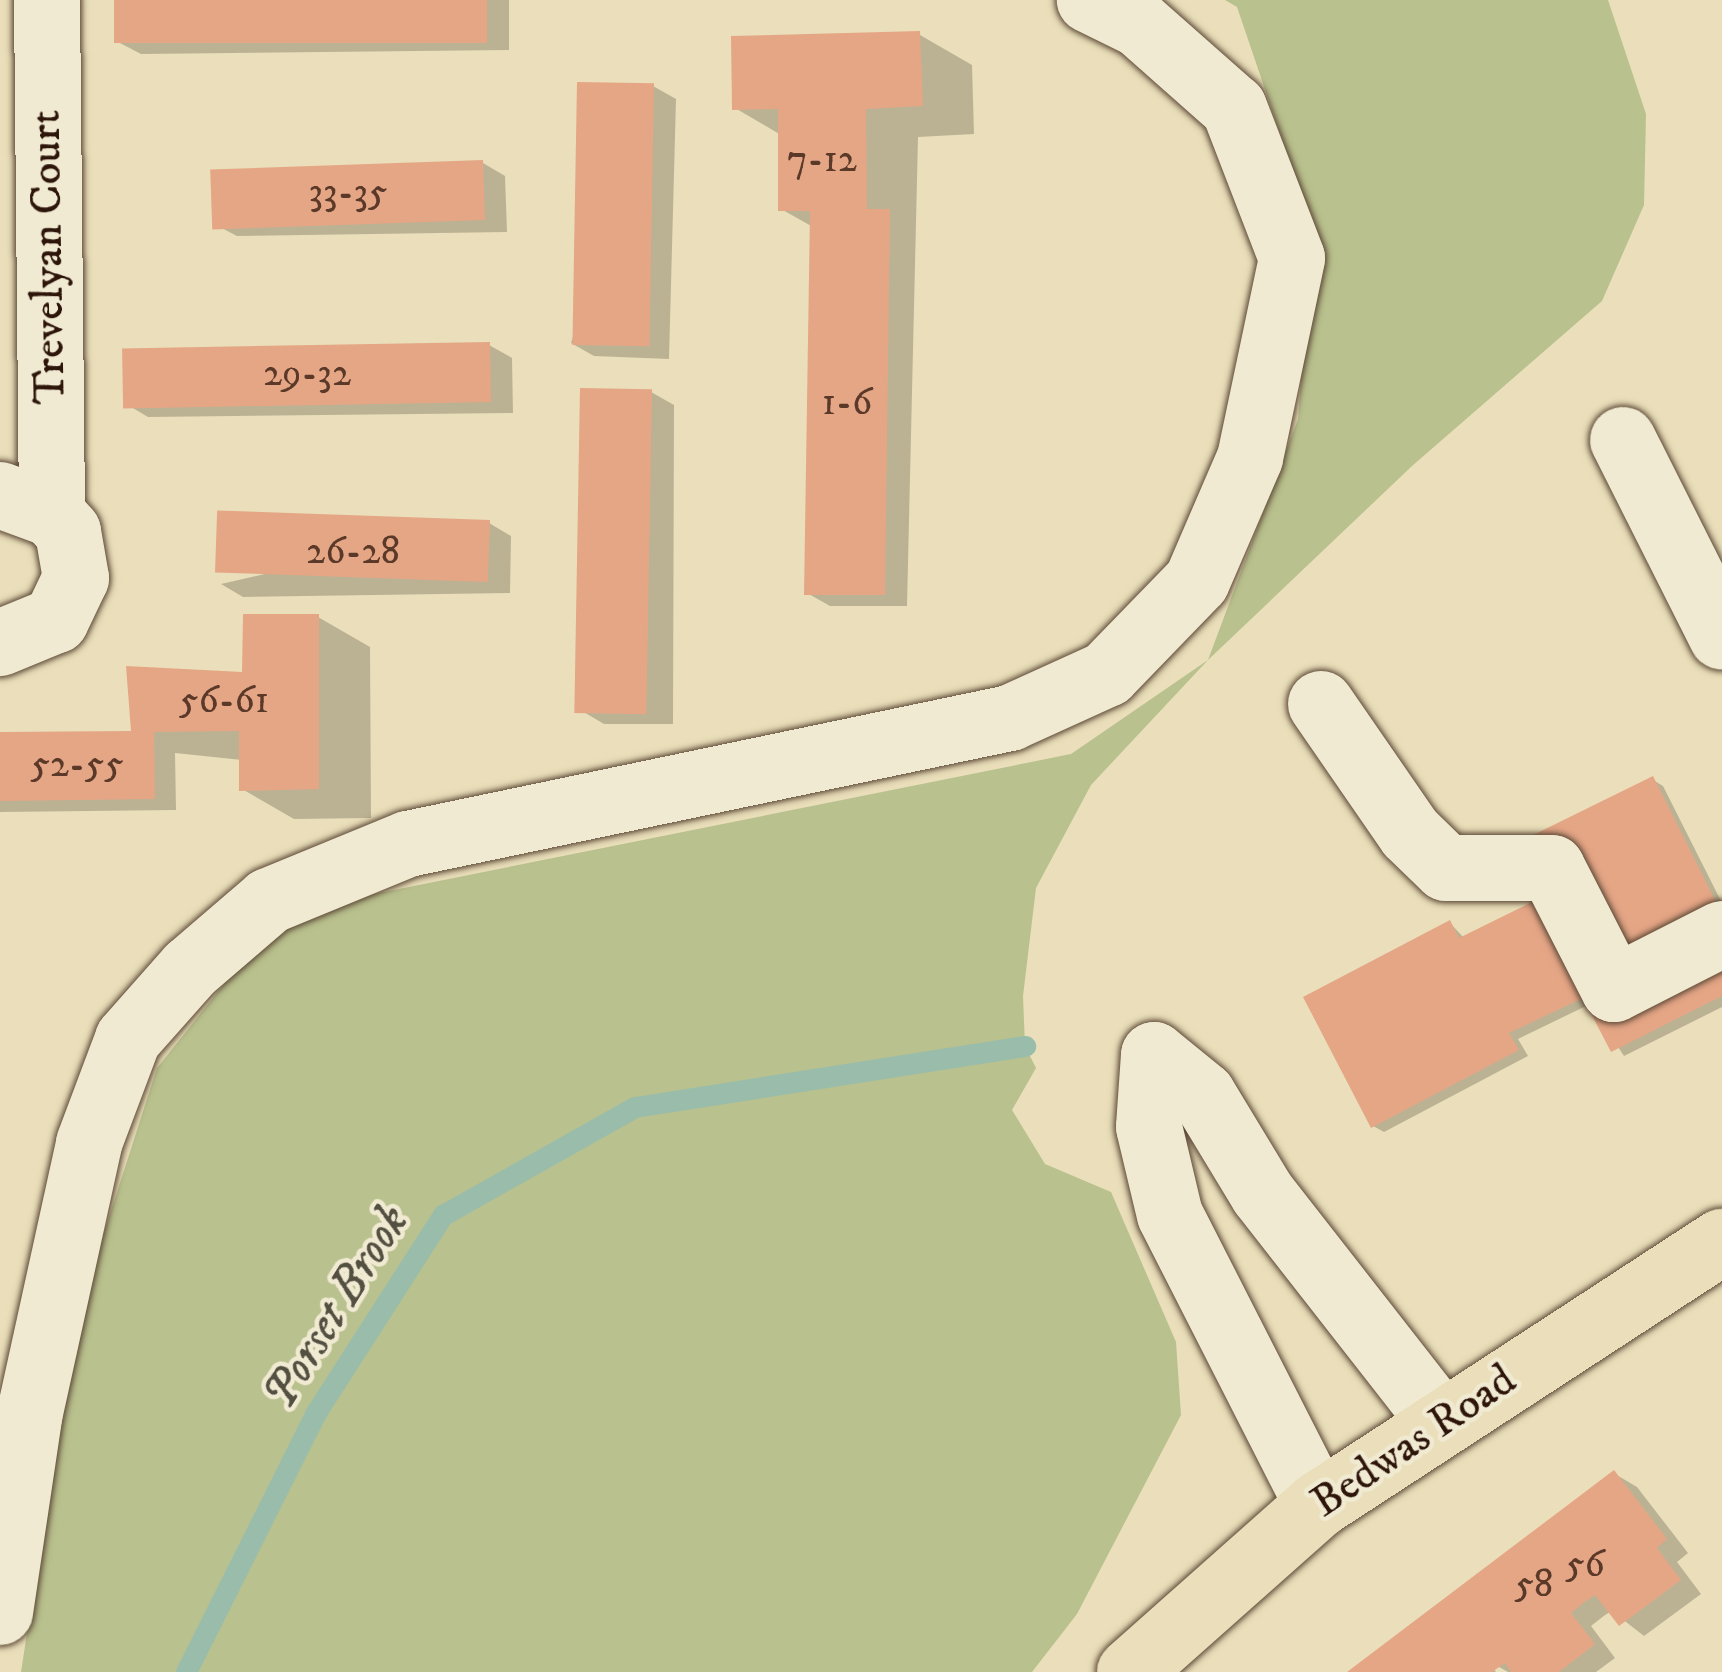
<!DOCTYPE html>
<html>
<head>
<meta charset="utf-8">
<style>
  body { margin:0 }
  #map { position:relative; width:1722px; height:1672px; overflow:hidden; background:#eadfba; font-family:"IM FELL DW Pica",serif }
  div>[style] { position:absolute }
  .green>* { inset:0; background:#b9c18e }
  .shadow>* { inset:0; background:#0003 }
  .stream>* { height:21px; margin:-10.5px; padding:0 10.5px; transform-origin:10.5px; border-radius:10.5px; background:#99bdaa }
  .building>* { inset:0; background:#e5a686; transform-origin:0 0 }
  .roads { filter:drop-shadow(0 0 3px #5c4836) drop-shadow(0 0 3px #5c4836) }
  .minor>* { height:66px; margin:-33px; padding:0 33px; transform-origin:33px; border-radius:33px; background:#f1ead2 }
  .major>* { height:66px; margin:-33px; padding:0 33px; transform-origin:33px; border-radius:33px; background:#eadfba }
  span { translate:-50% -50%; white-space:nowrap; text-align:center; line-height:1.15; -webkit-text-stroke:9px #f1ead2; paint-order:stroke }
  .number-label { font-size:39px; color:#5b3929 }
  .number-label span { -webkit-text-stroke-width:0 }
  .street-label { font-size:45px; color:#2d150a }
  .water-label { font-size:48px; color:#535042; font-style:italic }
</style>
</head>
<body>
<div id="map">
  <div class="green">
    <div style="clip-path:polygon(1225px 0,1608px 0,1646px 114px,1644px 205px,1602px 301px,1412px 466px,1208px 660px,1091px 785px,1036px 888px,1023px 996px,1025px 1046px,1036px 1068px,1012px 1110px,1045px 1164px,1111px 1192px,1176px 1342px,1181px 1415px,1077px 1614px,1032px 1672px,21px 1672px,55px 1452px,101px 1242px,157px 1068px,248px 954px,324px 904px,1071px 754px,1208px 660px,1298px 419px,1306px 314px,1292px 169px,1237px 7px)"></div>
  </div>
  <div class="shadow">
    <div style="clip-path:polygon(118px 0,509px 0,509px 50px,141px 54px,118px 42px)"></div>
    <div style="clip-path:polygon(920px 35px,972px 65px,974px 134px,918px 137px,907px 606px,830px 606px,807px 593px,813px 227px,781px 209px,781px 135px,735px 108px)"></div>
    <div style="clip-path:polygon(653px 86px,676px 99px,669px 359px,594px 356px,571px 343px)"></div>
    <div style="clip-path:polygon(483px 163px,505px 176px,507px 232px,237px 236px,214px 224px)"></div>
    <div style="clip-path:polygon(489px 345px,512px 358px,513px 413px,148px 417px,126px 404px)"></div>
    <div style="clip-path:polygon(651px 392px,674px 405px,673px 724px,604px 724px,582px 711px)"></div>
    <div style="clip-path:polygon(489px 523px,511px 536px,510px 593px,243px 597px,221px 584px)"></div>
    <div style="clip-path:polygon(318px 617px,370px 647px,371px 818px,294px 819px,242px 789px,242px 760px,175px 753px,176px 810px,0 812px,0 735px,143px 735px,245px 675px)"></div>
    <div style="clip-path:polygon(1653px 780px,1663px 786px,1722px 903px,1722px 1007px,1624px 1056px,1590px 1004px,1518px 1039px,1528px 1056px,1384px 1132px,1373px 1126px,1450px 923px,1465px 939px,1540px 902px)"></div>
    <div style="clip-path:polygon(1615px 1474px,1637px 1487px,1688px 1553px,1677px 1562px,1701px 1594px,1644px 1636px,1612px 1611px,1605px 1615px,1591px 1626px,1615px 1658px,1596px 1672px,1508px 1672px,1485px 1659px,1496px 1672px,1351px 1672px)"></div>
  </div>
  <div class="stream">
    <div style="left:186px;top:1672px;width:288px;rotate:-63.4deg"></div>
    <div style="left:315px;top:1414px;width:237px;rotate:-57.3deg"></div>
    <div style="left:443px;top:1215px;width:220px;rotate:-29.4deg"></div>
    <div style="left:635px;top:1107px;width:395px;rotate:-8.9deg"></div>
  </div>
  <div class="building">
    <div style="left:114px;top:0;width:373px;height:43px"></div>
    <div style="clip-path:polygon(920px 31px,923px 106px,866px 109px,867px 209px,890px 209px,885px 595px,804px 595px,810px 211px,778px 211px,778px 109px,732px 110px,731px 36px)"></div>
    <div style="left:577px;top:82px;width:77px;height:263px;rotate:1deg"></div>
    <div style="left:483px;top:160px;width:60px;height:273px;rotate:88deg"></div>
    <div style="left:490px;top:342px;width:60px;height:368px;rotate:89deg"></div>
    <div style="left:580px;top:388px;width:72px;height:325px;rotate:1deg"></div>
    <div style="left:490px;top:520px;width:62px;height:273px;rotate:92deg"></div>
    <div style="clip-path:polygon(243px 614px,319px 614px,319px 789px,239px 791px,239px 731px,154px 732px,155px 799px,0 801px,0 732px,131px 731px,126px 666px,242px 672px)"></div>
    <div style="clip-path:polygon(1653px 776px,1722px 914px,1722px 996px,1611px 1052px,1583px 998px,1509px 1033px,1519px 1050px,1371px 1128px,1303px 997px,1450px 920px,1459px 938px,1536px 900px,1509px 847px)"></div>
    <div style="clip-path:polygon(1614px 1470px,1667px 1539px,1657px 1548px,1681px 1580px,1619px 1626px,1595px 1595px,1583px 1603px,1571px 1613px,1595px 1644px,1559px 1672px,1511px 1672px,1505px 1663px,1492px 1672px,1347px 1672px)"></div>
  </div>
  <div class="roads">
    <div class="minor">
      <div style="left:47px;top:0;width:514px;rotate:89.44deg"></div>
      <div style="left:1623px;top:440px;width:220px;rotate:63.3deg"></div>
      <div style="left:0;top:495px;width:55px;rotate:20.1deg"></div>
      <div style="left:52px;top:514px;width:24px;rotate:48deg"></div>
      <div style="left:68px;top:532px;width:47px;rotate:80.1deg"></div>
      <div style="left:76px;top:578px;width:47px;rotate:115.5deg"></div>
      <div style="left:56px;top:620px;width:61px;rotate:157.7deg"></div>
      <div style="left:1321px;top:704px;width:157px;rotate:55.4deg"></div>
      <div style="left:1410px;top:833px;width:50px;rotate:44.2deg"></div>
      <div style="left:1446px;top:868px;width:106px"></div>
      <div style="left:1552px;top:868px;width:136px;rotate:62.9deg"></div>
      <div style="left:1614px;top:989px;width:121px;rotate:-27deg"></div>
      <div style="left:1154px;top:1055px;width:72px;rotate:94deg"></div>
      <div style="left:1149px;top:1127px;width:90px;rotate:76.6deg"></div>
      <div style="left:1170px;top:1215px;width:326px;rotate:63deg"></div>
      <div style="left:1154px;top:1055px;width:63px;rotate:39.2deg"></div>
      <div style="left:1203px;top:1095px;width:116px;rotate:58.8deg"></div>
      <div style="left:1263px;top:1194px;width:289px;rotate:52deg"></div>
      <div style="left:0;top:1612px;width:197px;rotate:-81.5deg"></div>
      <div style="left:29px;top:1417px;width:280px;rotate:-77.6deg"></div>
      <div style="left:89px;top:1143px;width:111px;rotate:-69.4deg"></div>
      <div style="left:128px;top:1039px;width:94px;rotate:-48.5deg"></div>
      <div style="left:190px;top:969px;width:104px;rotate:-40.7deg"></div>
      <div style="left:269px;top:901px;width:150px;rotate:-22.3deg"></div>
      <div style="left:408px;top:844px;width:615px;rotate:-11.82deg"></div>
      <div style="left:1010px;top:718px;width:107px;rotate:-24.4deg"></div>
      <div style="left:1107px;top:674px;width:129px;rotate:-45.9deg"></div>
      <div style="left:1197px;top:581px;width:134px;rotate:-66.7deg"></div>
      <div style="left:1250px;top:458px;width:204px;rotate:-78.1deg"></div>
      <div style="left:1292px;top:258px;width:161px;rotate:-111.1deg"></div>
      <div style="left:1234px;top:108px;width:127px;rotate:-138.5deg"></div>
      <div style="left:1139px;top:24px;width:55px;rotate:-153.9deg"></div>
    </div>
    <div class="major">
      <div style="left:1130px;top:1672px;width:251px;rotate:-41.6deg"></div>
      <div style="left:1318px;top:1505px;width:482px;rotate:-33.1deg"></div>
    </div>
  </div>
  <div class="number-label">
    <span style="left:822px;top:160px">7-12</span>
    <span style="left:348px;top:193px">33-35</span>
    <span style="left:307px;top:374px">29-32</span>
    <span style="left:847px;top:403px">1-6</span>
    <span style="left:353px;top:552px">26-28</span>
    <span style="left:224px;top:701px">56-61</span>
    <span style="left:77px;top:765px">52-55</span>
    <span style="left:1585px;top:1565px">56</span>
    <span style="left:1534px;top:1585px">58</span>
  </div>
  <div class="street-label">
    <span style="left:49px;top:257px;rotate:-91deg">Trevelyan Court</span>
    <span style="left:1414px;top:1442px;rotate:-34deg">Bedwas Road</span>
  </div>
  <div class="water-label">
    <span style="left:337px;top:1308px;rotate:-58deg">Porset Brook</span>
  </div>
</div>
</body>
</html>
